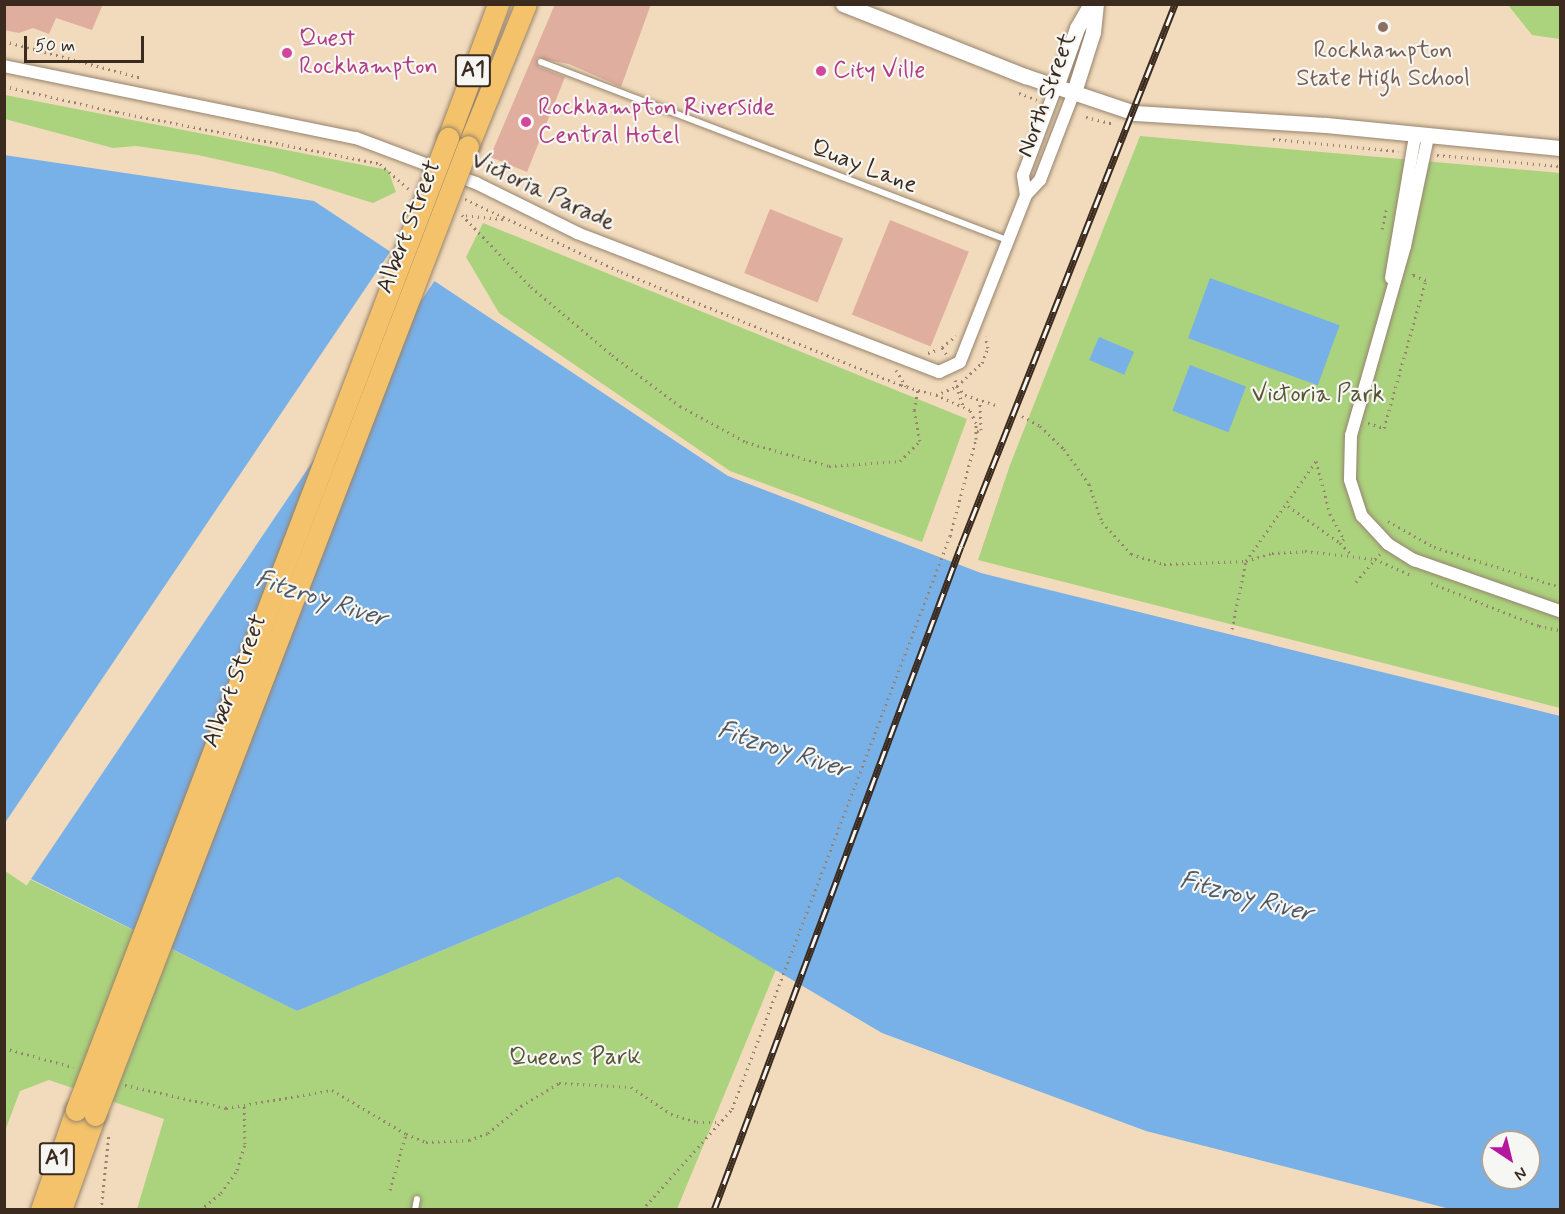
<!DOCTYPE html>
<html>
<head>
<meta charset="utf-8">
<style>
  body { margin:0 }
  #map { position:relative; width:1565px; height:1214px; overflow:hidden; background:#f2dbbc; font-family:Mynerve,sans-serif }
  div>[style] { position:absolute }
  .green>* { inset:0; background:#abd27d }
  .water>* { inset:0; background:#78b0e8; transform-origin:0 0 }
  .pier>* { inset:0; background:#f2dbbc; transform-origin:0 0 }
  .building>* { inset:0; background:#dfae9e; transform-origin:0 0 }
  .path>* { height:3px; margin-top:-1.5px; transform-origin:0; background:repeating-linear-gradient(90deg,#96826d 0 1.5px,transparent 0 6px) }
  .roads { filter:drop-shadow(0 0 2px #96826d) drop-shadow(0 0 2px #96826d) }
  .service>* { height:6px; margin:-3px; padding:0 3px; transform-origin:3px; border-radius:3px; background:#fff }
  .minor>* { height:12px; margin:-6px; padding:0 6px; transform-origin:6px; border-radius:6px; background:#fff }
  .tertiary>* { height:15px; margin:-7.5px; padding:0 7.5px; transform-origin:7.5px; border-radius:7.5px; background:#fff }
  .trunk>* { height:21px; margin:-10.5px; padding:0 10.5px; transform-origin:10.5px; border-radius:10.5px; background:#f3c26a }
  .rail>* { height:7px; margin-top:-3.5px; transform-origin:0; background:repeating-linear-gradient(90deg,#f6f6f2 0 14px,#3b2a1e 0 28px); box-sizing:border-box; border-block:2px solid #3b2a1e }
  .bridges { filter:drop-shadow(0 0 2px #96826d) drop-shadow(0 0 2px #96826d) }
  .trunk-bridge>* { height:21px; margin:-10.5px; padding:0 10.5px; transform-origin:10.5px; border-radius:10.5px; background:#f3c26a }
  .dots>* { width:16px; height:16px; translate:-50% -50%; box-sizing:border-box; border:3px solid #f6f6f2; border-radius:50% }
  span { translate:-50% -50%; white-space:nowrap; text-align:center; line-height:1.15; -webkit-text-stroke:4.5px #f6f6f2; paint-order:stroke }
  .shield-label span { padding:2px 4px; background:#f6f6f2; border:2px solid; border-radius:4px; -webkit-text-stroke-width:0 }
  .shield-label { font-size:22px; color:#3b2a1e; font-weight:700 }
  .hotel-label { font-size:24px; color:#b23c85 }
  .left { translate:0 -50%; text-align:left }
  .education-label { font-size:24px; color:#785e54 }
  .street-label { font-size:24px; color:#3b2a1e }
  .park-label { font-size:24px; color:#575436 }
  .water-label { font-size:26px; color:#505965; font-style:italic }
  .frame { position:absolute; inset:0; border:6px solid #3b2a1e; pointer-events:none }
  .north { position:absolute; left:1481px; top:1130px; width:60px; height:60px; box-sizing:border-box; background:#f6f6f2; border:2px solid #aba49d; border-radius:50%; rotate:145deg; font-size:16px; font-weight:700; line-height:24px; text-align:center; color:#3b2a1e }
  .north::after { content:''; display:block; margin:auto; width:21px; height:27px; background:#b5179e; clip-path:polygon(50% 0,100% 100%,50% 72%,0 100%) }
  .scale { position:absolute; left:24px; top:36px; width:120px; height:27px; box-sizing:border-box; border:3px solid #3b2a1e; border-top:0; padding-left:8px; font-size:18px; line-height:21px; white-space:nowrap; color:#3b2a1e; -webkit-text-stroke:4px #f6f6f2; paint-order:stroke }
</style>
</head>
<body>
<div id="map">
  <div class="green">
    <div style="clip-path:polygon(1508px 5px,1560px 5px,1560px 39px,1532px 35px)"></div>
    <div style="clip-path:polygon(5px 95px,388px 170px,396px 192px,373px 203px,274px 172px,198px 155px,136px 146px,113px 148px,5px 119px)"></div>
    <div style="clip-path:polygon(1140px 136px,1560px 173px,1560px 708px,978px 560px,1010px 465px)"></div>
    <div style="clip-path:polygon(483px 223px,967px 419px,922px 542px,730px 471px,499px 313px,466px 257px)"></div>
    <div style="clip-path:polygon(5px 867px,297px 1011px,618px 877px,777px 967px,677px 1209px,137px 1209px,164px 1119px,49px 1080px,20px 1091px,5px 1131px)"></div>
  </div>
  <div class="water">
    <div style="clip-path:polygon(evenodd,4px 155px,314px 201px,728px 476px,981px 573px,1560px 716px,1560px 1209px,1450px 1209px,1146px 1131px,882px 1033px,618px 877px,297px 1011px,5px 866px,4px 155px,1493px 1142px,1529px 1142px,1529px 1178px,1493px 1178px,1493px 1142px)"></div>
    <div style="left:1210px;top:278px;width:138px;height:64px;rotate:20deg"></div>
    <div style="left:1099px;top:337px;width:38px;height:25px;rotate:23deg"></div>
    <div style="left:1190px;top:365px;width:60px;height:49px;rotate:21deg"></div>
  </div>
  <div class="pier">
    <div style="left:392px;top:249px;width:53px;height:732px;rotate:34deg"></div>
  </div>
  <div class="building">
    <div style="clip-path:polygon(4px 4px,103px 4px,92px 30px,56px 18px,49px 34px,33px 28px,19px 33px,4px 30px)"></div>
    <div style="clip-path:polygon(555px 4px,651px 4px,621px 87px,569px 64px,537px 58px,539px 67px,565px 77px,527px 172px,490px 157px)"></div>
    <div style="left:770px;top:209px;width:79px;height:69px;rotate:22deg"></div>
    <div style="left:890px;top:220px;width:85px;height:102px;rotate:22deg"></div>
  </div>
  <div class="path">
    <div style="left:4px;top:41px;width:143px;rotate:15deg"></div>
    <div style="left:4px;top:86px;width:116px;rotate:13deg"></div>
    <div style="left:117px;top:112px;width:269px;rotate:11.1deg"></div>
    <div style="left:1019px;top:93px;width:19px;rotate:21deg"></div>
    <div style="left:1086px;top:117px;width:29px;rotate:14deg"></div>
    <div style="left:1273px;top:139px;width:126px;rotate:5.5deg"></div>
    <div style="left:1437px;top:155px;width:123px;rotate:5.1deg"></div>
    <div style="left:380px;top:164px;width:38px;rotate:41deg"></div>
    <div style="left:465px;top:199px;width:172px;rotate:25.1deg"></div>
    <div style="left:621px;top:272px;width:302px;rotate:22deg"></div>
    <div style="left:901px;top:385px;width:36px;rotate:16deg"></div>
    <div style="left:936px;top:395px;width:23px;rotate:-23deg"></div>
    <div style="left:957px;top:386px;width:12px;rotate:48deg"></div>
    <div style="left:965px;top:395px;width:33px;rotate:18deg"></div>
    <div style="left:503px;top:219px;width:41px;rotate:-174.4deg"></div>
    <div style="left:462px;top:215px;width:100px;rotate:46.2deg"></div>
    <div style="left:531px;top:287px;width:106px;rotate:40deg"></div>
    <div style="left:612px;top:355px;width:85px;rotate:36.9deg"></div>
    <div style="left:680px;top:406px;width:75px;rotate:28.6deg"></div>
    <div style="left:746px;top:442px;width:86px;rotate:16.1deg"></div>
    <div style="left:829px;top:466px;width:71px;rotate:-4deg"></div>
    <div style="left:900px;top:461px;width:28px;rotate:-45deg"></div>
    <div style="left:920px;top:441px;width:32px;rotate:-101deg"></div>
    <div style="left:914px;top:410px;width:21px;rotate:-79deg"></div>
    <div style="left:1382px;top:229px;width:23px;rotate:-77deg"></div>
    <div style="left:928px;top:353px;width:9px;rotate:-21deg"></div>
    <div style="left:946px;top:354px;width:8px;rotate:-120deg"></div>
    <div style="left:942px;top:347px;width:18px;rotate:-38deg"></div>
    <div style="left:896px;top:370px;width:19px;rotate:58deg"></div>
    <div style="left:955px;top:380px;width:28px;rotate:73deg"></div>
    <div style="left:957px;top:386px;width:34px;rotate:-43deg"></div>
    <div style="left:982px;top:363px;width:16px;rotate:-68deg"></div>
    <div style="left:988px;top:348px;width:12px;rotate:-104deg"></div>
    <div style="left:1022px;top:416px;width:21px;rotate:29deg"></div>
    <div style="left:1040px;top:426px;width:33px;rotate:44deg"></div>
    <div style="left:1064px;top:449px;width:43px;rotate:54.5deg"></div>
    <div style="left:1089px;top:484px;width:40px;rotate:71.1deg"></div>
    <div style="left:1102px;top:522px;width:43px;rotate:47.8deg"></div>
    <div style="left:1131px;top:554px;width:34px;rotate:17deg"></div>
    <div style="left:1164px;top:564px;width:82px;rotate:-2.1deg"></div>
    <div style="left:1246px;top:561px;width:27px;rotate:-17deg"></div>
    <div style="left:1272px;top:553px;width:33px;rotate:-3deg"></div>
    <div style="left:1305px;top:551px;width:70px;rotate:6.5deg"></div>
    <div style="left:1368px;top:423px;width:17px;rotate:17deg"></div>
    <div style="left:1384px;top:428px;width:154px;rotate:-74.2deg"></div>
    <div style="left:1426px;top:280px;width:14px;rotate:-159deg"></div>
    <div style="left:1413px;top:275px;width:3px;rotate:-72deg"></div>
    <div style="left:977px;top:431px;width:4px;rotate:-14deg"></div>
    <div style="left:981px;top:430px;width:29px;rotate:-92deg"></div>
    <div style="left:1288px;top:506px;width:64px;rotate:35.4deg"></div>
    <div style="left:1388px;top:521px;width:53px;rotate:29.5deg"></div>
    <div style="left:1434px;top:547px;width:132px;rotate:17.6deg"></div>
    <div style="left:1380px;top:554px;width:7px;rotate:135deg"></div>
    <div style="left:1375px;top:559px;width:39px;rotate:24deg"></div>
    <div style="left:1356px;top:582px;width:30px;rotate:-50deg"></div>
    <div style="left:1431px;top:583px;width:116px;rotate:21.7deg"></div>
    <div style="left:1539px;top:626px;width:21px;rotate:11deg"></div>
    <div style="left:1232px;top:629px;width:69px;rotate:-78.4deg"></div>
    <div style="left:1246px;top:561px;width:122px;rotate:-55deg"></div>
    <div style="left:1316px;top:461px;width:55px;rotate:75.2deg"></div>
    <div style="left:1330px;top:514px;width:29px;rotate:61deg"></div>
    <div style="left:1344px;top:539px;width:6px;rotate:135deg"></div>
    <div style="left:1340px;top:543px;width:17px;rotate:45deg"></div>
    <div style="left:4px;top:1048px;width:72px;rotate:15.4deg"></div>
    <div style="left:125px;top:1085px;width:104px;rotate:12.8deg"></div>
    <div style="left:226px;top:1108px;width:108px;rotate:-9.6deg"></div>
    <div style="left:332px;top:1090px;width:86px;rotate:30.7deg"></div>
    <div style="left:406px;top:1134px;width:22px;rotate:22deg"></div>
    <div style="left:426px;top:1142px;width:43px;rotate:-2.7deg"></div>
    <div style="left:469px;top:1140px;width:20px;rotate:-20deg"></div>
    <div style="left:488px;top:1133px;width:43px;rotate:-39.3deg"></div>
    <div style="left:521px;top:1106px;width:44px;rotate:-31.2deg"></div>
    <div style="left:559px;top:1083px;width:72px;rotate:3.2deg"></div>
    <div style="left:631px;top:1087px;width:48px;rotate:34deg"></div>
    <div style="left:671px;top:1114px;width:27px;rotate:17deg"></div>
    <div style="left:697px;top:1122px;width:24px"></div>
    <div style="left:390px;top:1190px;width:58px;rotate:-74.1deg"></div>
    <div style="left:101px;top:1210px;width:76px;rotate:-84deg"></div>
    <div style="left:200px;top:1210px;width:27px;rotate:-39deg"></div>
    <div style="left:221px;top:1193px;width:28px;rotate:-55deg"></div>
    <div style="left:237px;top:1170px;width:27px;rotate:-73deg"></div>
    <div style="left:245px;top:1144px;width:39px;rotate:-91deg"></div>
    <div style="left:642px;top:1210px;width:135px;rotate:-48.3deg"></div>
    <div style="left:732px;top:1109px;width:613px;rotate:-69.17deg"></div>
    <div style="left:950px;top:536px;width:100px;rotate:-75deg"></div>
    <div style="left:976px;top:439px;width:16px;rotate:-90deg"></div>
    <div style="left:976px;top:423px;width:14px;rotate:-115deg"></div>
    <div style="left:970px;top:410px;width:37px;rotate:-156deg"></div>
  </div>
  <div class="roads">
    <div class="service">
      <div style="left:541px;top:62px;width:500px;rotate:20.9deg"></div>
      <div style="left:415px;top:1210px;width:11px;rotate:-80deg"></div>
    </div>
    <div class="minor">
      <div style="left:4px;top:66px;width:359px;rotate:11.6deg"></div>
      <div style="left:356px;top:138px;width:128px;rotate:20.6deg"></div>
      <div style="left:476px;top:183px;width:113px;rotate:26.3deg"></div>
      <div style="left:577px;top:233px;width:388px;rotate:21deg"></div>
      <div style="left:939px;top:372px;width:23px;rotate:-25deg"></div>
      <div style="left:960px;top:362px;width:180px;rotate:-68.4deg"></div>
      <div style="left:1026px;top:195px;width:21px;rotate:-47deg"></div>
      <div style="left:1040px;top:180px;width:94px;rotate:-68.9deg"></div>
      <div style="left:1428px;top:137px;width:111px;rotate:101.9deg"></div>
      <div style="left:1405px;top:246px;width:197px;rotate:105.9deg"></div>
      <div style="left:1351px;top:435px;width:45px;rotate:91.3deg"></div>
      <div style="left:1350px;top:480px;width:38px;rotate:72deg"></div>
      <div style="left:1362px;top:516px;width:38px;rotate:47deg"></div>
      <div style="left:1388px;top:544px;width:31px;rotate:32deg"></div>
      <div style="left:1414px;top:560px;width:155px;rotate:19.3deg"></div>
      <div style="left:1026px;top:195px;width:20px;rotate:-99deg"></div>
      <div style="left:1023px;top:175px;width:94px;rotate:-69.4deg"></div>
      <div style="left:1391px;top:278px;width:144px;rotate:-80.4deg"></div>
    </div>
    <div class="tertiary">
      <div style="left:843px;top:4px;width:196px;rotate:21.6deg"></div>
      <div style="left:1025px;top:76px;width:116px;rotate:18.6deg"></div>
      <div style="left:1135px;top:113px;width:191px;rotate:3.6deg"></div>
      <div style="left:1326px;top:125px;width:235px;rotate:5.6deg"></div>
      <div style="left:1056px;top:87px;width:63px;rotate:-70.4deg"></div>
      <div style="left:1077px;top:28px;width:28px;rotate:-60deg"></div>
      <div style="left:1074px;top:92px;width:63px;rotate:-72.4deg"></div>
      <div style="left:1093px;top:32px;width:28px;rotate:-84deg"></div>
    </div>
    <div class="trunk">
      <div style="left:448px;top:138px;width:143px;rotate:-69.5deg"></div>
      <div style="left:468px;top:146px;width:153px;rotate:-67.8deg"></div>
      <div style="left:41px;top:1210px;width:106px;rotate:-70.7deg"></div>
      <div style="left:61px;top:1210px;width:101px;rotate:-70.3deg"></div>
    </div>
  </div>
  <div class="rail">
    <div style="left:714px;top:1210px;width:708px;rotate:-69.6deg"></div>
    <div style="left:961px;top:546px;width:583px;rotate:-68.45deg"></div>
  </div>
  <div class="bridges">
    <div class="trunk-bridge">
      <div style="left:76px;top:1110px;width:1041px;rotate:-69.06deg"></div>
      <div style="left:95px;top:1115px;width:1038px;rotate:-68.95deg"></div>
    </div>
  </div>
  <div class="dots">
    <div style="left:1383px;top:27px;background:#8d6e63"></div>
    <div style="left:287px;top:53px;background:#d1479c"></div>
    <div style="left:821px;top:71px;background:#d1479c"></div>
    <div style="left:526px;top:122px;background:#d1479c"></div>
  </div>
  <div class="shield-label">
    <span style="left:473px;top:71px">A1</span>
    <span style="left:57px;top:1159px">A1</span>
  </div>
  <div class="hotel-label">
    <span class="left" style="left:299px;top:53px">Quest<br>Rockhampton</span>
    <span class="left" style="left:833px;top:71px">City Ville</span>
    <span class="left" style="left:538px;top:122px">Rockhampton Riverside<br>Central Hotel</span>
  </div>
  <div class="education-label">
    <span style="left:1383px;top:65px">Rockhampton<br>State High School</span>
  </div>
  <div class="street-label">
    <span style="left:1047px;top:95px;rotate:-70deg">North Street</span>
    <span style="left:864px;top:167px;rotate:21deg">Quay Lane</span>
    <span style="left:543px;top:192px;rotate:25deg">Victoria Parade</span>
    <span style="left:409px;top:227px;rotate:-69deg">Albert Street</span>
    <span style="left:235px;top:681px;rotate:-69deg">Albert Street</span>
  </div>
  <div class="park-label">
    <span style="left:1318px;top:395px">Victoria Park</span>
    <span style="left:575px;top:1058px">Queens Park</span>
  </div>
  <div class="water-label">
    <span style="left:321px;top:600px;rotate:18deg">Fitzroy River</span>
    <span style="left:783px;top:751px;rotate:18deg">Fitzroy River</span>
    <span style="left:1246px;top:898px;rotate:15deg">Fitzroy River</span>
  </div>
  <div class="frame"></div>
  <div class="north">N</div>
  <div class="scale">50 m</div>
</div>
</body>
</html>
